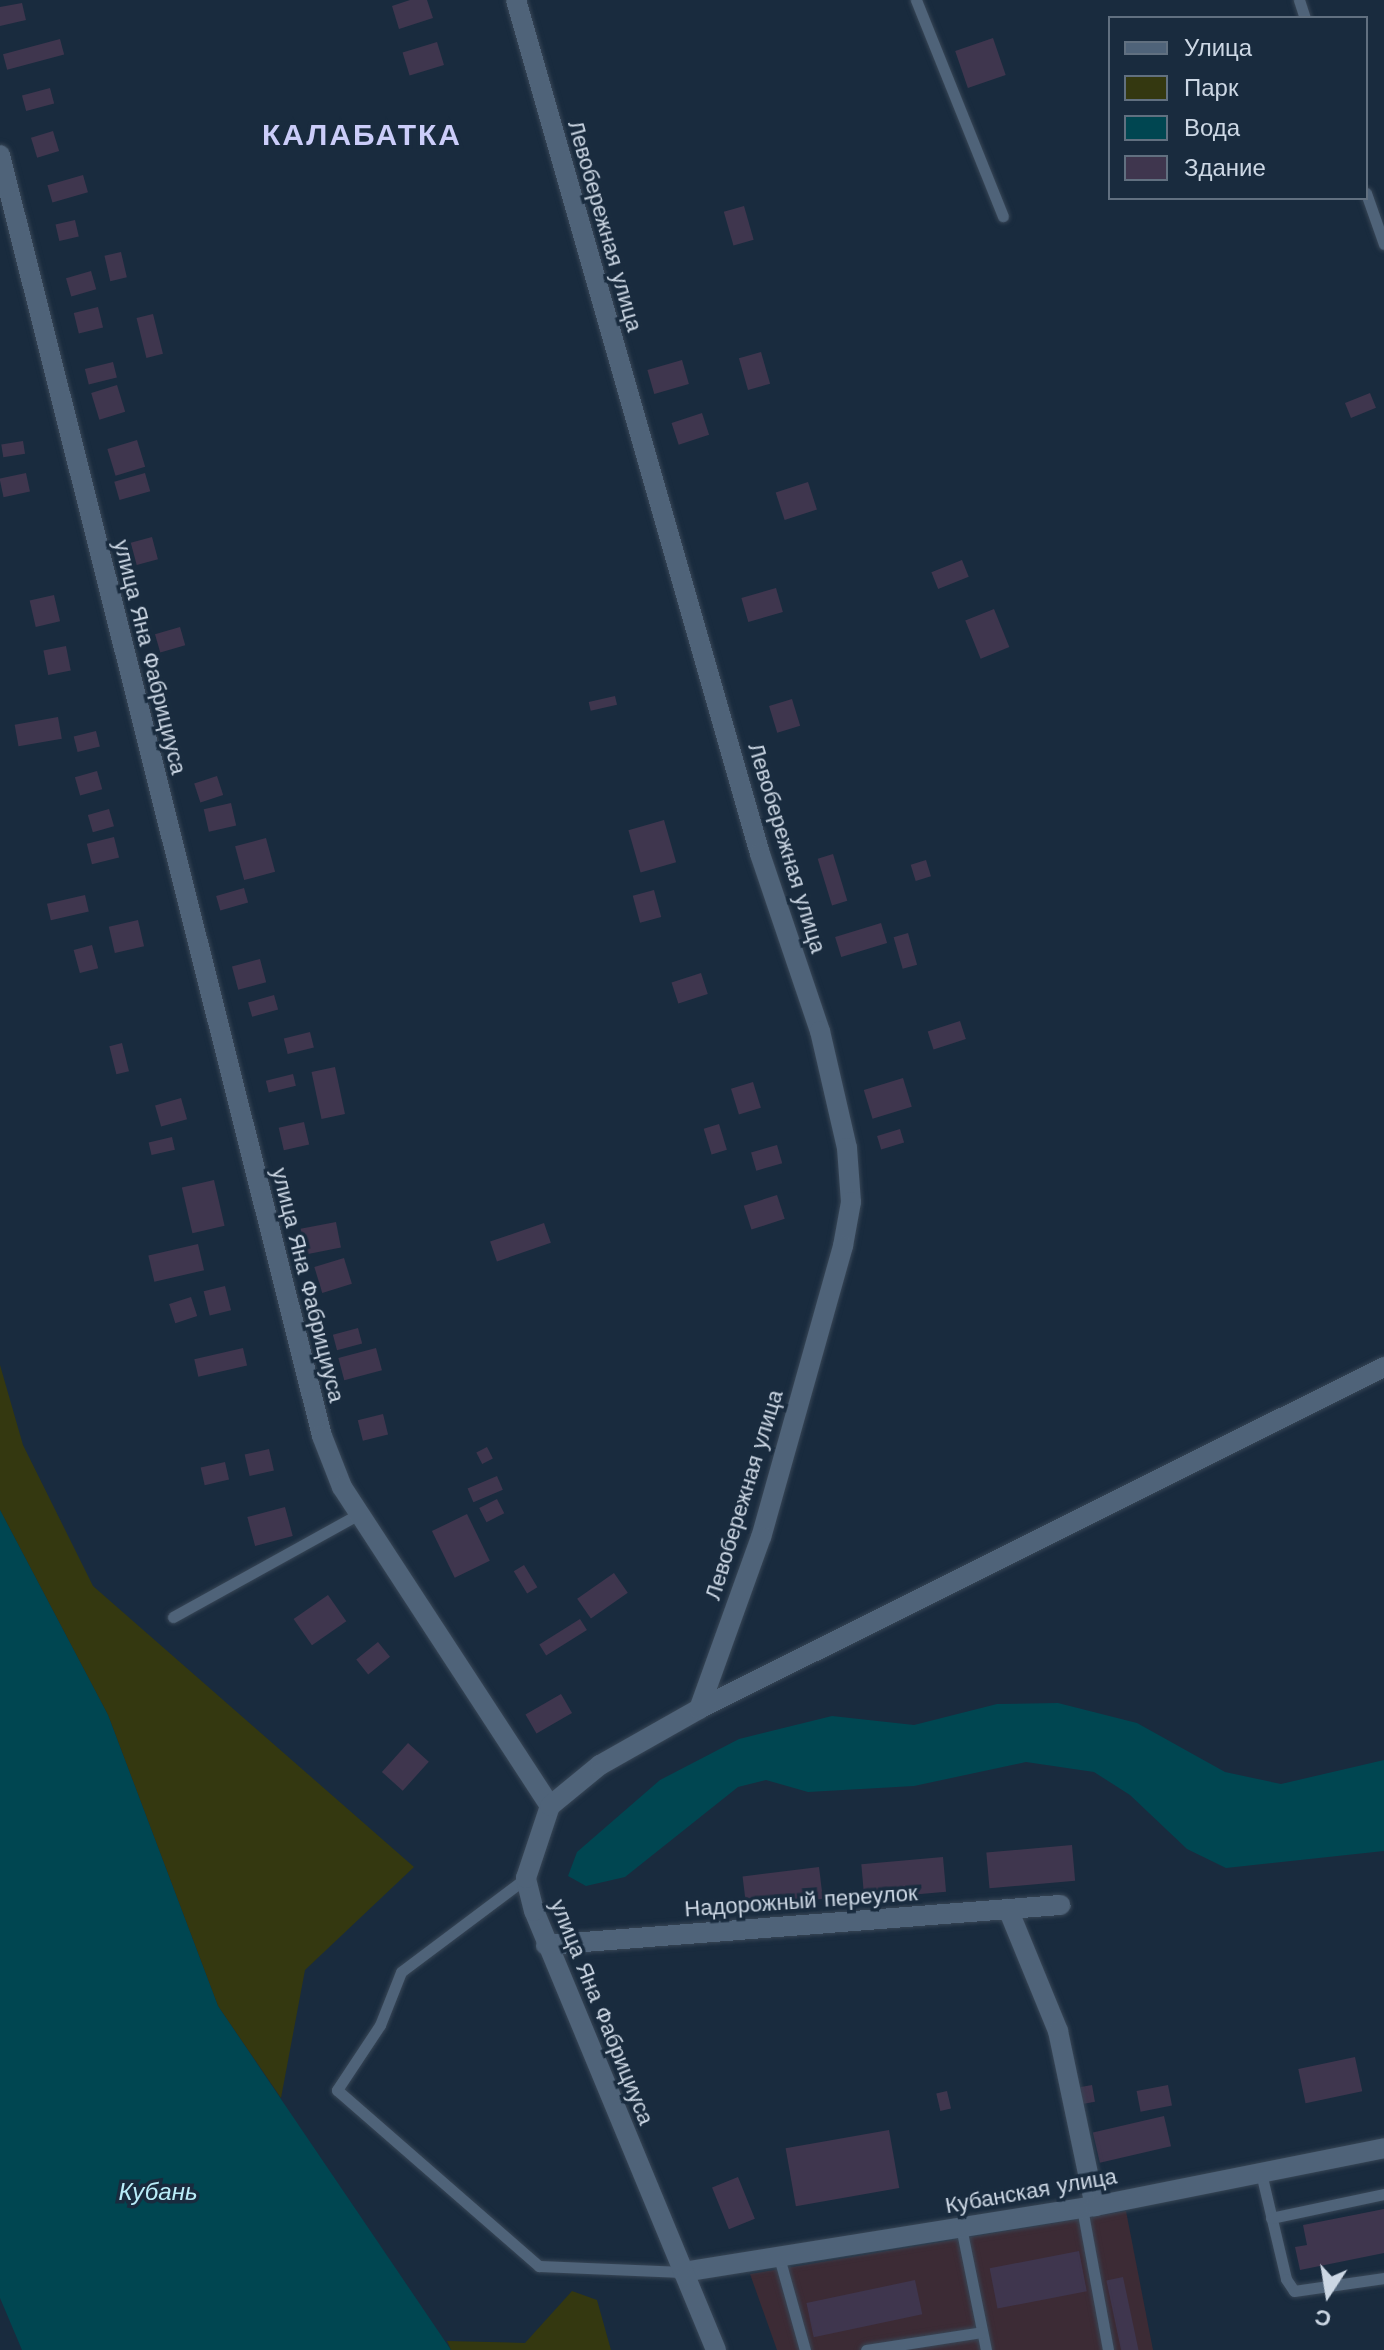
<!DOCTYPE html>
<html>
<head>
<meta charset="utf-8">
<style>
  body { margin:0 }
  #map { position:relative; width:1384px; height:2350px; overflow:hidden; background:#192b3e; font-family:"Work Sans",sans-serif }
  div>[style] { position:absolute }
  .industrial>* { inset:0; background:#3c2b35 }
  .green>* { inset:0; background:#343810 }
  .water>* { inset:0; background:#004651 }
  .building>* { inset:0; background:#3f364e; transform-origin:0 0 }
  .roads { filter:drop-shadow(0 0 2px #384656) drop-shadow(0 0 2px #384656) }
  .service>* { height:11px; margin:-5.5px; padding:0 5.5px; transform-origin:5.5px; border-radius:5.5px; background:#4f6379 }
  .minor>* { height:20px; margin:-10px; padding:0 10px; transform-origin:10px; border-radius:10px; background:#4f6379 }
  .tertiary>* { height:20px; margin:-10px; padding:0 10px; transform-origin:10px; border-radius:10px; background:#4f6379 }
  span { translate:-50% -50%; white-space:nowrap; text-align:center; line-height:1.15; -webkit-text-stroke:7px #192b3e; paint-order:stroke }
  .street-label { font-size:22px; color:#ccd7e4 }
  .water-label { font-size:24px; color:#b9ecf8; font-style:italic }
  .district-label { font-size:30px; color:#cbcdf9; font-weight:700; letter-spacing:2px }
  .legend { position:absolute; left:1108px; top:16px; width:260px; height:184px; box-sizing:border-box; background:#192b3e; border:2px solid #617080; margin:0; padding:10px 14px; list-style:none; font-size:24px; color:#ccd7e4 }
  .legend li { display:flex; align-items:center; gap:16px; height:40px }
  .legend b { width:40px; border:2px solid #617080 }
  .north { position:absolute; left:1288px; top:2254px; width:80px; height:80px; -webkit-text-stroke:6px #192b3e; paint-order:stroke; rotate:192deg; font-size:22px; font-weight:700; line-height:32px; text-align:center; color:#ccd7e4 }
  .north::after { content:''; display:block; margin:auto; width:28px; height:36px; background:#ccd7e4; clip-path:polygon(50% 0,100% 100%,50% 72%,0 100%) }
</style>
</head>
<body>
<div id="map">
  <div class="industrial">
    <div style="clip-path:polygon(1126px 2211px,1153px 2350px,777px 2350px,750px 2274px)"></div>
  </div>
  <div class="green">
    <div style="clip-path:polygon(0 1365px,23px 1445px,93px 1586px,414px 1867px,305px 1970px,281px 2098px,218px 2006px,108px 1715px,0 1510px)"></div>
    <div style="clip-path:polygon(572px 2291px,597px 2300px,611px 2350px,451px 2350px,447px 2341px,525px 2343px)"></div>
  </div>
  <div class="water">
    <div style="clip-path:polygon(0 1510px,108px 1715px,218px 2006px,451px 2350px,22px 2350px,0 2298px)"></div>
    <div style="clip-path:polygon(1058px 1703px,1137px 1723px,1225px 1772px,1281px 1784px,1384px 1760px,1384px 1851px,1226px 1868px,1187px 1849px,1130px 1795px,1094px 1772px,1026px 1762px,914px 1786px,808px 1792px,766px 1780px,738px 1787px,625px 1877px,586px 1886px,568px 1876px,577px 1852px,660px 1780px,739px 1739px,832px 1716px,914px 1725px,997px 1704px)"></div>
  </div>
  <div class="building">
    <div style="clip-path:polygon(410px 0,427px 0,433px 18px,399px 29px,392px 6px)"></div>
    <div style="clip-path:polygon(22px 3px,26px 20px,0 26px,0 7px)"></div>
    <div style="left:993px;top:38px;width:39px;height:40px;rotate:71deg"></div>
    <div style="left:60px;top:39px;width:16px;height:59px;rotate:75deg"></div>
    <div style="left:437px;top:42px;width:24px;height:36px;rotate:73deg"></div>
    <div style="left:50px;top:88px;width:16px;height:29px;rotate:75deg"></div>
    <div style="left:53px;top:131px;width:21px;height:23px;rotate:73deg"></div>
    <div style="left:83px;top:175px;width:18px;height:37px;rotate:74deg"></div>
    <div style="left:744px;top:206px;width:35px;height:21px;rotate:74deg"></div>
    <div style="left:75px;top:220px;width:17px;height:20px;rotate:77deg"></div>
    <div style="left:121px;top:252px;width:26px;height:17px;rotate:77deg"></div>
    <div style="left:91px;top:271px;width:19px;height:26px;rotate:74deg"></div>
    <div style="left:98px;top:307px;width:21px;height:25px;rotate:76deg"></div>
    <div style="left:153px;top:314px;width:41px;height:17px;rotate:76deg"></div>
    <div style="left:761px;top:352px;width:33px;height:23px;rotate:74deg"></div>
    <div style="left:682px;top:360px;width:25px;height:36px;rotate:74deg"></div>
    <div style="left:113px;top:362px;width:16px;height:29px;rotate:76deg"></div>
    <div style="left:117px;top:385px;width:28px;height:27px;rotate:73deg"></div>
    <div style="left:1370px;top:393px;width:16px;height:27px;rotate:68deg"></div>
    <div style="left:702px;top:413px;width:23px;height:32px;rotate:72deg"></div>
    <div style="left:137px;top:440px;width:28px;height:31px;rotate:73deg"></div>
    <div style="left:23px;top:441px;width:13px;height:22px;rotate:81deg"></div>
    <div style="left:26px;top:473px;width:19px;height:27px;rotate:78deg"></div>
    <div style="left:145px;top:473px;width:19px;height:32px;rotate:74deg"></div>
    <div style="left:808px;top:482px;width:29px;height:34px;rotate:72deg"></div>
    <div style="left:152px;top:537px;width:23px;height:22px;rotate:75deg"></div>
    <div style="left:962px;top:560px;width:18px;height:33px;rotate:68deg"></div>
    <div style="left:776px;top:588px;width:25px;height:36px;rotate:74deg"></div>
    <div style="left:54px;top:595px;width:27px;height:25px;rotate:77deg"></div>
    <div style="left:994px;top:609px;width:41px;height:31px;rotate:68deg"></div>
    <div style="left:180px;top:627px;width:19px;height:26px;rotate:74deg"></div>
    <div style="left:66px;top:646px;width:25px;height:23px;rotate:79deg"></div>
    <div style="left:615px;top:696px;width:9px;height:27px;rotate:77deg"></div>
    <div style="left:792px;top:699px;width:28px;height:24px;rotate:73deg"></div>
    <div style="left:58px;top:717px;width:22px;height:44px;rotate:80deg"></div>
    <div style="left:96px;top:731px;width:16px;height:23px;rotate:76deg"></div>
    <div style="left:97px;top:771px;width:19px;height:23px;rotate:74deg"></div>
    <div style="left:217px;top:776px;width:20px;height:24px;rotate:72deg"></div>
    <div style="left:231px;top:803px;width:23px;height:28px;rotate:77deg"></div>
    <div style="left:109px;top:809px;width:18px;height:22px;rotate:74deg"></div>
    <div style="left:664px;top:820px;width:44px;height:37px;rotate:74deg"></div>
    <div style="left:114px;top:837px;width:21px;height:28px;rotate:76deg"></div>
    <div style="left:266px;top:838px;width:35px;height:32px;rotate:75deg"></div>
    <div style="left:833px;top:854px;width:49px;height:16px;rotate:73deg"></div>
    <div style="left:926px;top:860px;width:17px;height:16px;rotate:73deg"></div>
    <div style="left:244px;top:888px;width:15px;height:29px;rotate:74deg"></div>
    <div style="left:654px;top:890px;width:28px;height:22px;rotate:75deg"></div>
    <div style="left:85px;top:895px;width:17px;height:39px;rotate:77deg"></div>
    <div style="left:138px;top:920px;width:27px;height:30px;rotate:77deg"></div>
    <div style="left:881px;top:923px;width:21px;height:48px;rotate:73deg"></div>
    <div style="left:908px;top:933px;width:33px;height:15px;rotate:74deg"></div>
    <div style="left:92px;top:945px;width:24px;height:19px;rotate:75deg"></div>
    <div style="left:260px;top:959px;width:24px;height:29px;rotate:75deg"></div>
    <div style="left:701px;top:973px;width:22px;height:31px;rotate:72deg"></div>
    <div style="left:274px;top:995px;width:15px;height:27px;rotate:74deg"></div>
    <div style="left:960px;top:1021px;width:19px;height:34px;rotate:72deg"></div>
    <div style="left:310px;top:1032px;width:16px;height:27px;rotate:76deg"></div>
    <div style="left:122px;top:1043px;width:29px;height:13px;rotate:76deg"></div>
    <div style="left:335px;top:1067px;width:48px;height:24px;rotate:78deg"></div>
    <div style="left:293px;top:1074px;width:12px;height:28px;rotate:76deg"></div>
    <div style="left:903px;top:1078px;width:30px;height:41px;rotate:73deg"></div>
    <div style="left:753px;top:1082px;width:27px;height:23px;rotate:73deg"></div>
    <div style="left:181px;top:1098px;width:22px;height:27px;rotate:74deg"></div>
    <div style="left:304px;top:1122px;width:23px;height:26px;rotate:77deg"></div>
    <div style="left:719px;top:1124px;width:27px;height:16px;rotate:73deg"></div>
    <div style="left:900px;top:1129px;width:14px;height:24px;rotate:73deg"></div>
    <div style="left:172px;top:1137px;width:13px;height:24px;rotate:77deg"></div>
    <div style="left:777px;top:1145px;width:19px;height:27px;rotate:74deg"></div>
    <div style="left:214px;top:1180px;width:47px;height:33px;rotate:77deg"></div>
    <div style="left:777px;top:1195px;width:25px;height:35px;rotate:72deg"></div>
    <div style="left:336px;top:1222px;width:26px;height:36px;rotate:79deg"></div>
    <div style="left:544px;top:1223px;width:21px;height:57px;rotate:71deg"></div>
    <div style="left:198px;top:1244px;width:27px;height:51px;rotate:77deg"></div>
    <div style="left:344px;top:1258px;width:27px;height:31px;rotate:73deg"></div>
    <div style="left:225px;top:1286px;width:25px;height:22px;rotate:76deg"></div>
    <div style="left:191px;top:1297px;width:20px;height:23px;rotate:72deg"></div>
    <div style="left:358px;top:1328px;width:16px;height:26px;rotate:75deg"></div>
    <div style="left:243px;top:1348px;width:18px;height:50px;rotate:77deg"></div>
    <div style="left:376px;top:1348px;width:23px;height:39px;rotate:75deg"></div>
    <div style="left:383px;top:1414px;width:21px;height:26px;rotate:76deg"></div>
    <div style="left:487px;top:1447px;width:13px;height:12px;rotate:63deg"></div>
    <div style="left:269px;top:1449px;width:22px;height:25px;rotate:77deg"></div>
    <div style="left:225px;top:1462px;width:18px;height:25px;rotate:77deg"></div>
    <div style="left:497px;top:1476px;width:15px;height:32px;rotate:67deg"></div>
    <div style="left:497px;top:1499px;width:16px;height:20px;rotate:63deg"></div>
    <div style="left:285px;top:1507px;width:30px;height:39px;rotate:75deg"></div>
    <div style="left:467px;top:1514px;width:52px;height:39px;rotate:64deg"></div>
    <div style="left:524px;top:1565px;width:26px;height:12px;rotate:59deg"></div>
    <div style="left:614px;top:1573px;width:24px;height:45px;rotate:55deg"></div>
    <div style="left:328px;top:1595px;width:32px;height:42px;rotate:55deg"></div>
    <div style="left:580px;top:1619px;width:13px;height:48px;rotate:58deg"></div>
    <div style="left:378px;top:1642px;width:19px;height:28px;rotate:51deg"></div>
    <div style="left:561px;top:1694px;width:22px;height:41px;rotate:60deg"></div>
    <div style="left:408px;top:1743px;width:28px;height:39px;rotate:42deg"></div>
    <div style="left:1072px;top:1845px;width:36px;height:86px;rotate:85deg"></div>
    <div style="left:943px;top:1857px;width:35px;height:82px;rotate:85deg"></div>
    <div style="left:819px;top:1867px;width:32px;height:77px;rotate:83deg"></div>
    <div style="left:1355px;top:2057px;width:35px;height:58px;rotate:78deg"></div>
    <div style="left:1092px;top:2085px;width:17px;height:14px;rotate:80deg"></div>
    <div style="left:1168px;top:2085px;width:21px;height:32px;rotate:79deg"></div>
    <div style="left:947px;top:2091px;width:18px;height:11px;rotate:77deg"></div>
    <div style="left:1164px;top:2116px;width:31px;height:73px;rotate:77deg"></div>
    <div style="left:889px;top:2130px;width:59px;height:105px;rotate:80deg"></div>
    <div style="left:738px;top:2177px;width:45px;height:28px;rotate:68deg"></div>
    <div style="clip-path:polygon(1384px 2209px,1384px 2253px,1300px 2270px,1295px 2247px,1307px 2245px,1303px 2225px)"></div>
    <div style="left:1079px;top:2251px;width:41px;height:91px;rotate:79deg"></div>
    <div style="left:1123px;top:2277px;width:75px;height:17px;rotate:78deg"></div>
    <div style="left:915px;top:2280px;width:35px;height:111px;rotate:78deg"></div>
  </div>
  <div class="roads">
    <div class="service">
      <div style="left:916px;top:0;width:233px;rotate:68.1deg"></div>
      <div style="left:1299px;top:0;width:19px;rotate:72deg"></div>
      <div style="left:1366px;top:193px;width:54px;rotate:70.6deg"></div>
      <div style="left:173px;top:1617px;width:213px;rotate:-29deg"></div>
      <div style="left:526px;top:1878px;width:156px;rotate:143.1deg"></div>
      <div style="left:401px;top:1972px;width:57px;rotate:111.6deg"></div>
      <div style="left:380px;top:2025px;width:78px;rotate:123.5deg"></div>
      <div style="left:337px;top:2090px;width:268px;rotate:41.1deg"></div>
      <div style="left:539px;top:2266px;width:144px;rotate:2.4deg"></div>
      <div style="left:1261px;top:2173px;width:109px;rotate:76.7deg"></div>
      <div style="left:1286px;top:2279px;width:14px;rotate:56deg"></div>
      <div style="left:1294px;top:2291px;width:91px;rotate:-8.2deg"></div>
      <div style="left:1082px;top:2208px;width:144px;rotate:79.6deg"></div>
      <div style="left:1271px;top:2218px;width:116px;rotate:-12deg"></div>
      <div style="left:961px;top:2227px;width:126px;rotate:78.5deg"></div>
      <div style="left:779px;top:2257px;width:97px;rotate:74.4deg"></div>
      <div style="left:866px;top:2350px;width:117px;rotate:-8.8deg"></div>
    </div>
    <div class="minor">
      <div style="left:516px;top:0;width:888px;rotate:74.05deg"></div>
      <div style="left:760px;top:854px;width:187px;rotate:71.3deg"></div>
      <div style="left:820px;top:1031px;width:120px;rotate:77deg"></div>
      <div style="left:847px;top:1148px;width:54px;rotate:85.8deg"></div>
      <div style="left:851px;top:1202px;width:45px;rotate:100.3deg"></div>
      <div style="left:843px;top:1246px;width:302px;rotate:105.7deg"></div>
      <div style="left:761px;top:1537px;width:183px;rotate:109.8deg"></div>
      <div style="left:0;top:155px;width:1321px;rotate:75.89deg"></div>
      <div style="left:322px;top:1436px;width:55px;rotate:68.6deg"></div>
      <div style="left:342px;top:1487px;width:381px;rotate:56.9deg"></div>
      <div style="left:1008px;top:1909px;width:132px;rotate:67.7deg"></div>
      <div style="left:1058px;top:2031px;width:179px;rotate:78.1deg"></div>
      <div style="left:546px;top:1945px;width:516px;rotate:-4.45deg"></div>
      <div style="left:683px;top:2272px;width:417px;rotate:-9.1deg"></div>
      <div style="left:1095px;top:2206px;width:295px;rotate:-11.3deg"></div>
    </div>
    <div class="tertiary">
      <div style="left:716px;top:2350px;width:475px;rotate:-112.5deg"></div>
      <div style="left:534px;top:1911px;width:34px;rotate:-104deg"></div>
      <div style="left:526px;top:1878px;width:76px;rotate:-71.6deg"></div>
      <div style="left:550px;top:1806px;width:65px;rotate:-39.4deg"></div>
      <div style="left:600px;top:1765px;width:114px;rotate:-29.5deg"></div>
      <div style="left:699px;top:1709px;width:766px;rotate:-26.53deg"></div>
    </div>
  </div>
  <div class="street-label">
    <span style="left:605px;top:226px;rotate:74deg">Левобережная улица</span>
    <span style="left:150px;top:657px;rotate:76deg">улица Яна Фабрициуса</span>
    <span style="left:787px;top:848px;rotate:73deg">Левобережная улица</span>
    <span style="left:308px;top:1285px;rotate:76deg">улица Яна Фабрициуса</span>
    <span style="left:744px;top:1495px;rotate:-73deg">Левобережная улица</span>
    <span style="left:801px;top:1901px;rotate:-4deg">Надорожный переулок</span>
    <span style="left:602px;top:2012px;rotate:68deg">улица Яна Фабрициуса</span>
    <span style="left:1031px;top:2191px;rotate:-10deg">Кубанская улица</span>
  </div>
  <div class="water-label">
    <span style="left:158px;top:2193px">Кубань</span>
  </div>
  <div class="district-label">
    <span style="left:362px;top:135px">КАЛАБАТКА</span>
  </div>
  <ul class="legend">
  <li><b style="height:10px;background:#4f6379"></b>Улица</li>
  <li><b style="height:22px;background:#343810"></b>Парк</li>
  <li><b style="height:22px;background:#004651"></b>Вода</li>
  <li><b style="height:22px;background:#3f364e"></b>Здание</li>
  </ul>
  <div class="north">С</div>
</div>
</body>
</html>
